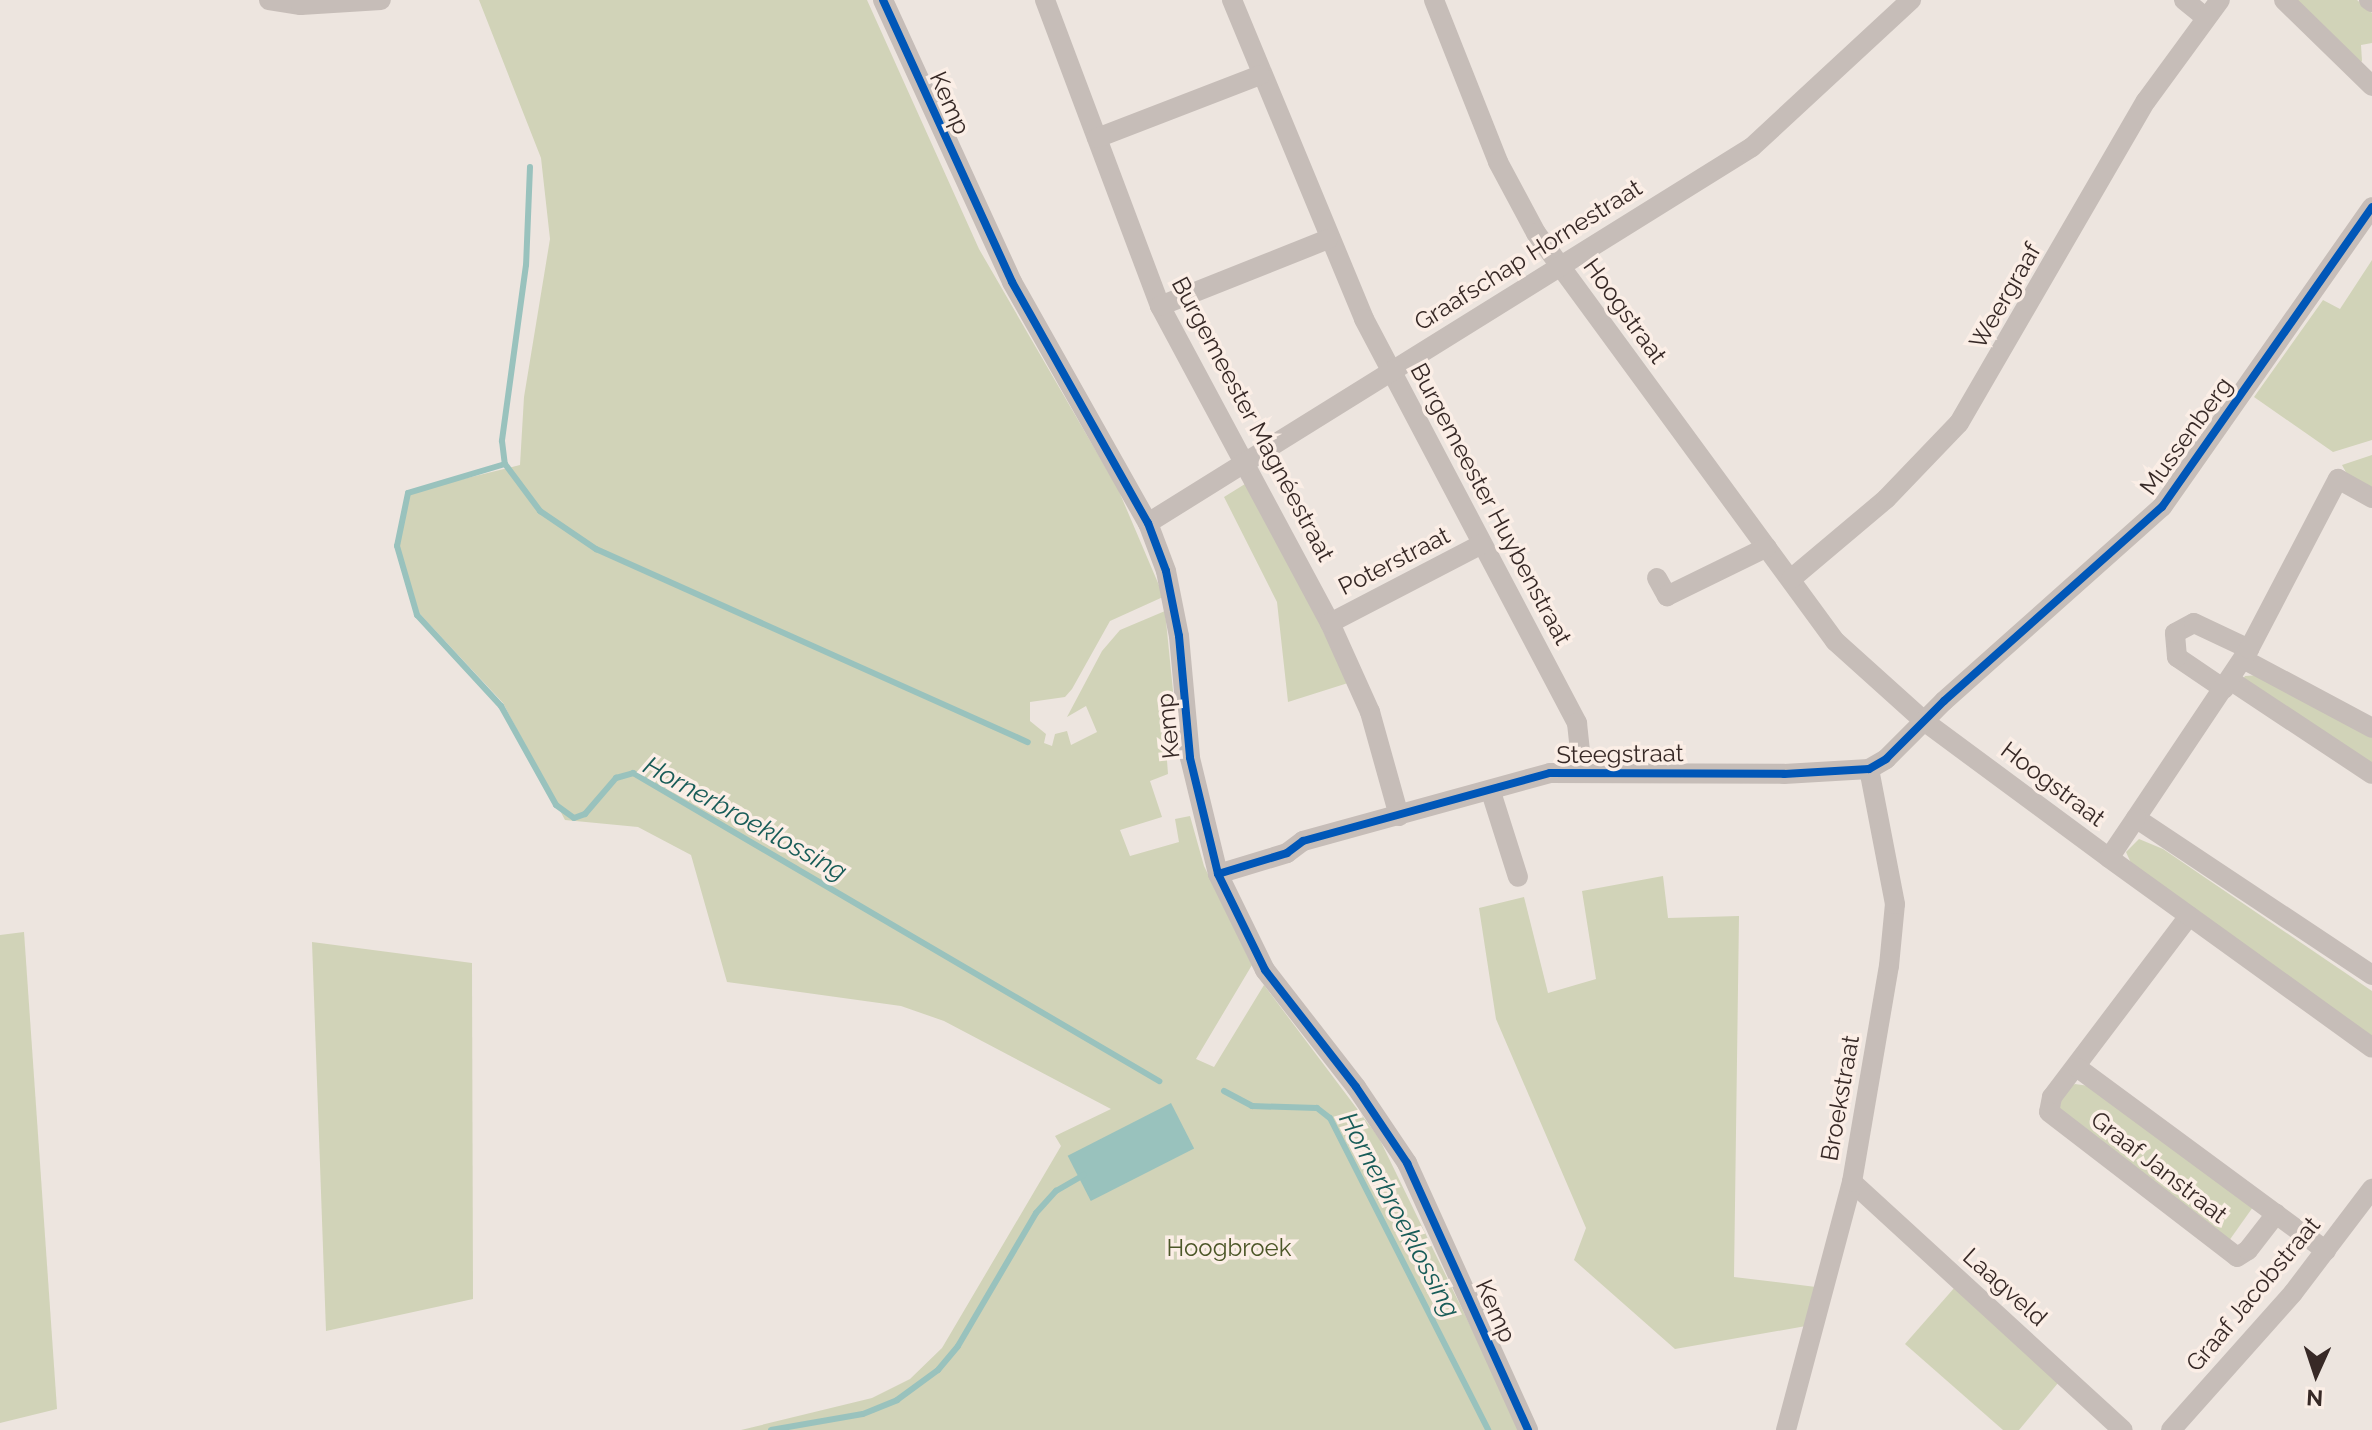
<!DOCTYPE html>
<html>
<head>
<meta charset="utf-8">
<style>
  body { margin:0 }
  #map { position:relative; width:2372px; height:1430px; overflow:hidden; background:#ede5df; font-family:Raleway,sans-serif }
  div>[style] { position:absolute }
  .green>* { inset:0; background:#d1d3b8 }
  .water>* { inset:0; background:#99c2bd; transform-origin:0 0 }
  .stream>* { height:6px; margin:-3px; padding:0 3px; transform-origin:3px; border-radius:3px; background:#99c2bd }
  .street>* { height:20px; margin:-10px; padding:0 10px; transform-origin:10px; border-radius:10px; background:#c6bdb8 }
  .cycleway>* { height:8px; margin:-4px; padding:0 4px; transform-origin:4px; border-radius:4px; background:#0057b8 }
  span { translate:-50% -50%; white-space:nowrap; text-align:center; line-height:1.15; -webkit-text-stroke:7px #fbeee6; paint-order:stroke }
  .street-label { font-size:24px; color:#372926 }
  .park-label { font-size:24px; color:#4c5728 }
  .water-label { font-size:26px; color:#185c58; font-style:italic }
  .north { position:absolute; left:2276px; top:1334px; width:80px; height:80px; -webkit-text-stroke:6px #fbeee6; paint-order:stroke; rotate:183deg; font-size:22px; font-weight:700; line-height:32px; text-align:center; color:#372926 }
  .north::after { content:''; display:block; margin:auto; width:28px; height:36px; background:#372926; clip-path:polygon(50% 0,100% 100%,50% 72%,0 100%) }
</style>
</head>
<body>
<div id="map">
  <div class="green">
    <div style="clip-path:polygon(479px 0,867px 0,979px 249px,1118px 489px,1161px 590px,1163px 597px,1110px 621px,1072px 689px,1065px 697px,1030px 702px,1030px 721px,1046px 734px,1044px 743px,1052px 746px,1055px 734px,1067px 731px,1071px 745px,1097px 732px,1086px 706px,1067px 717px,1102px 651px,1120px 630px,1165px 611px,1174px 701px,1163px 706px,1168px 774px,1150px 781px,1162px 817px,1120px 830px,1130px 856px,1179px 842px,1175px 819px,1190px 816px,1204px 866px,1252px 965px,1196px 1059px,1214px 1067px,1264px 985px,1379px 1138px,1521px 1430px,741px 1430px,872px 1398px,910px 1379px,942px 1348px,1061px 1146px,1055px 1136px,1111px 1109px,944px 1021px,901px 1006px,727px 982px,691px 855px,638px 827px,565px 820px,503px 703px,419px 613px,399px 545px,403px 511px,410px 492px,520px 465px,524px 397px,550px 239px,541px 158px)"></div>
    <div style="clip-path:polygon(2287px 0,2357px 0,2372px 13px,2372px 43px,2361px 45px,2362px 61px,2356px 67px)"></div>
    <div style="clip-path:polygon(2372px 260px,2372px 440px,2333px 452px,2254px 397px,2323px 300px,2340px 309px)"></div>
    <div style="clip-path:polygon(2372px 455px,2372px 488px,2348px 476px,2342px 465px)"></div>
    <div style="clip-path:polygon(1245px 484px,1255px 489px,1348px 683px,1288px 702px,1277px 602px,1224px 497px)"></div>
    <div style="clip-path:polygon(2260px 675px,2372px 736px,2372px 767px,2240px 683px,2245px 676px)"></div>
    <div style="clip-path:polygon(2139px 839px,2163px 849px,2372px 991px,2372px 1038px,2131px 863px,2126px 852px)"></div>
    <div style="clip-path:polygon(1663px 876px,1668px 918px,1739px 916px,1734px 1277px,1816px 1287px,1806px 1326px,1675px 1349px,1574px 1260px,1586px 1228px,1496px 1019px,1479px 908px,1524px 897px,1548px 993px,1596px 979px,1582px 891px)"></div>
    <div style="clip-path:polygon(24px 932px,57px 1409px,0 1423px,0 935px)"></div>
    <div style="clip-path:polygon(312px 942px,472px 963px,473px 1299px,326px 1331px)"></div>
    <div style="clip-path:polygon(2075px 1084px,2089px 1086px,2253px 1207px,2226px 1245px,2058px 1113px,2064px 1090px)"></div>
    <div style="clip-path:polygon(1955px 1287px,2058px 1383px,2019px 1430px,2003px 1430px,1905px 1344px)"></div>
  </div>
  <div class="water">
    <div style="left:1171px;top:1103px;width:51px;height:116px;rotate:63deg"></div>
  </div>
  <div class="stream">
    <div style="left:530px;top:167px;width:98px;rotate:92.3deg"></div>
    <div style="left:526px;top:265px;width:178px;rotate:97.8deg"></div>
    <div style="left:502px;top:441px;width:23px;rotate:83deg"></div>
    <div style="left:505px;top:464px;width:59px;rotate:53.3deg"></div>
    <div style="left:540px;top:511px;width:68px;rotate:34.2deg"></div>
    <div style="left:596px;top:549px;width:473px;rotate:24.1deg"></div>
    <div style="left:505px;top:464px;width:101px;rotate:163.4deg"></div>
    <div style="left:408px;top:493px;width:54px;rotate:101.7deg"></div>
    <div style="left:397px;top:546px;width:72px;rotate:73.8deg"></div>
    <div style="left:417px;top:615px;width:124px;rotate:47.3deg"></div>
    <div style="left:501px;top:706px;width:113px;rotate:60.9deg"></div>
    <div style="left:556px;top:805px;width:22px;rotate:36deg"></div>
    <div style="left:574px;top:818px;width:12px;rotate:-20deg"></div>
    <div style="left:585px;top:814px;width:48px;rotate:-49.3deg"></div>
    <div style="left:616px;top:778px;width:18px;rotate:-16deg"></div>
    <div style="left:633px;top:773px;width:610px;rotate:30.35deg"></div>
    <div style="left:1224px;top:1091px;width:32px;rotate:28deg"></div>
    <div style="left:1252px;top:1106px;width:65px;rotate:1.8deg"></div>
    <div style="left:1317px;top:1108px;width:16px;rotate:38deg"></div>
    <div style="left:1330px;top:1118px;width:350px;rotate:63.1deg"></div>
    <div style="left:771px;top:1430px;width:93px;rotate:-9.9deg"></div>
    <div style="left:863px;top:1414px;width:37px;rotate:-22deg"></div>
    <div style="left:897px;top:1400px;width:51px;rotate:-36.2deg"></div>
    <div style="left:938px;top:1370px;width:31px;rotate:-50deg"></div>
    <div style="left:958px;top:1346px;width:154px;rotate:-59.6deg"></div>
    <div style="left:1036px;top:1213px;width:30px;rotate:-48deg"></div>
    <div style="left:1056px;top:1191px;width:32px;rotate:-30deg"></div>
  </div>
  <div class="street">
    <div style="left:269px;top:0;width:32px;rotate:9deg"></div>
    <div style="left:301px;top:5px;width:80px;rotate:-3.6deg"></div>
    <div style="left:883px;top:0;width:310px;rotate:65.4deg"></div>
    <div style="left:1012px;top:282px;width:277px;rotate:60.6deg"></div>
    <div style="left:1148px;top:523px;width:51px;rotate:69.4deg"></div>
    <div style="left:1166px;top:571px;width:66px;rotate:78.7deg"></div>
    <div style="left:1179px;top:636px;width:122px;rotate:84.8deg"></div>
    <div style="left:1190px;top:758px;width:119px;rotate:76.4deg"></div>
    <div style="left:1218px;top:874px;width:107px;rotate:63.9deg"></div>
    <div style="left:1265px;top:970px;width:148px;rotate:52.1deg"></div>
    <div style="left:1356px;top:1087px;width:92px;rotate:56.1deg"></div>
    <div style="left:1407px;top:1163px;width:293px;rotate:65.6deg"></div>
    <div style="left:1045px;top:0;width:327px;rotate:69.4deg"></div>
    <div style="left:1160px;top:306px;width:360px;rotate:61.8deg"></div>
    <div style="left:1330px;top:623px;width:98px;rotate:65.8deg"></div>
    <div style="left:1370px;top:712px;width:108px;rotate:74.4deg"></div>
    <div style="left:1232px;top:0;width:345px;rotate:67.5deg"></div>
    <div style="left:1364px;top:319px;width:457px;rotate:62.2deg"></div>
    <div style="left:1577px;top:723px;width:47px;rotate:83.9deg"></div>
    <div style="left:1434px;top:0;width:174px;rotate:68.4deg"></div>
    <div style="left:1498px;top:162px;width:81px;rotate:61.8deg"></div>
    <div style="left:1536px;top:233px;width:506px;rotate:53.76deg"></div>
    <div style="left:1835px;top:641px;width:120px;rotate:42deg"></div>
    <div style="left:1924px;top:721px;width:230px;rotate:36.5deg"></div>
    <div style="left:2184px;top:0;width:27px;rotate:39deg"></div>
    <div style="left:2284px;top:0;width:123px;rotate:44.3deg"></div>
    <div style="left:2369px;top:0;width:4px;rotate:34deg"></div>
    <div style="left:1097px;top:138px;width:175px;rotate:-21.1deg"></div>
    <div style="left:1160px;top:306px;width:181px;rotate:-21.7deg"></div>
    <div style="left:1148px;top:523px;width:711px;rotate:-31.9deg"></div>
    <div style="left:1752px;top:147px;width:217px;rotate:-42.8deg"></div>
    <div style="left:1657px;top:578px;width:21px;rotate:61deg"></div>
    <div style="left:1667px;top:596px;width:111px;rotate:-26.1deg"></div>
    <div style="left:1791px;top:579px;width:124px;rotate:-40.1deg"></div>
    <div style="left:1886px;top:499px;width:105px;rotate:-46.2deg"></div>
    <div style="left:1959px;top:423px;width:372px;rotate:-59.9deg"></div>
    <div style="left:2146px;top:101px;width:125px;rotate:-53.8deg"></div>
    <div style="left:1330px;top:623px;width:171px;rotate:-27.5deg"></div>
    <div style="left:2243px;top:659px;width:146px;rotate:28.1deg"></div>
    <div style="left:2230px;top:680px;width:170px;rotate:33.5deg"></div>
    <div style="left:2224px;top:689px;width:57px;rotate:-145.8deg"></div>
    <div style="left:2177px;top:657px;width:24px;rotate:-95deg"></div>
    <div style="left:2175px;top:633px;width:21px;rotate:-28deg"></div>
    <div style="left:2194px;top:623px;width:61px;rotate:25.3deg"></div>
    <div style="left:1491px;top:792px;width:89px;rotate:72.4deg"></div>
    <div style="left:2136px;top:818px;width:203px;rotate:-56.2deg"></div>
    <div style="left:2249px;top:649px;width:192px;rotate:-62.4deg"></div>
    <div style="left:2338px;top:479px;width:39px;rotate:29deg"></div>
    <div style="left:1218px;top:874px;width:72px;rotate:-16.9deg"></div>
    <div style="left:1287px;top:853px;width:20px;rotate:-37deg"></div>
    <div style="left:1303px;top:841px;width:256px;rotate:-15.4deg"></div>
    <div style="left:1550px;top:773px;width:234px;rotate:0.2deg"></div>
    <div style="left:1784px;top:774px;width:85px;rotate:-3.4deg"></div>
    <div style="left:1869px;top:769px;width:20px;rotate:-30deg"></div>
    <div style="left:1886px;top:759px;width:82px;rotate:-45deg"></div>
    <div style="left:1944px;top:701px;width:292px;rotate:-41.7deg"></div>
    <div style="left:2162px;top:507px;width:366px;rotate:-55deg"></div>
    <div style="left:2189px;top:916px;width:227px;rotate:127.1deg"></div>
    <div style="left:2052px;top:1097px;width:15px;rotate:101deg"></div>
    <div style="left:2049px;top:1112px;width:237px;rotate:37.6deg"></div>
    <div style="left:2237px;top:1257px;width:13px;rotate:-32deg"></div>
    <div style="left:2248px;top:1250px;width:46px;rotate:-52.1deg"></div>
    <div style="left:2372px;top:975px;width:283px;rotate:-146.4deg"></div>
    <div style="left:2136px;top:818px;width:48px;rotate:124deg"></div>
    <div style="left:2109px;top:858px;width:324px;rotate:35.8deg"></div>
    <div style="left:2078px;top:1068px;width:308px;rotate:36.4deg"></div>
    <div style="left:1852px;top:1182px;width:367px;rotate:42.5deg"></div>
    <div style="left:1786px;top:1430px;width:257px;rotate:-75.1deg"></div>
    <div style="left:1852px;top:1182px;width:219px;rotate:-80.3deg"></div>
    <div style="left:1889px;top:966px;width:62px;rotate:-84.5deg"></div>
    <div style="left:1895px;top:904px;width:137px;rotate:-100.9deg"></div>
    <div style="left:2171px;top:1430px;width:183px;rotate:-48.3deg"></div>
    <div style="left:2293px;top:1293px;width:131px;rotate:-52.8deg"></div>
  </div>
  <div class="cycleway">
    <div style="left:883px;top:0;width:310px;rotate:65.4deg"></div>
    <div style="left:1012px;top:282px;width:277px;rotate:60.6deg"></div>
    <div style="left:1148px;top:523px;width:51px;rotate:69.4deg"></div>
    <div style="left:1166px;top:571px;width:66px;rotate:78.7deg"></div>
    <div style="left:1179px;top:636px;width:122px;rotate:84.8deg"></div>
    <div style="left:1190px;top:758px;width:119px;rotate:76.4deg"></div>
    <div style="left:1218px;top:874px;width:107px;rotate:63.9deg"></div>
    <div style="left:1265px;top:970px;width:148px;rotate:52.1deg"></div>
    <div style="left:1356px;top:1087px;width:92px;rotate:56.1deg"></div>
    <div style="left:1407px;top:1163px;width:293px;rotate:65.6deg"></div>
    <div style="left:1218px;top:874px;width:72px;rotate:-16.9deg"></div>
    <div style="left:1287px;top:853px;width:20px;rotate:-37deg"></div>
    <div style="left:1303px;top:841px;width:256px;rotate:-15.4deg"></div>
    <div style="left:1550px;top:773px;width:234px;rotate:0.2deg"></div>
    <div style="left:1784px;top:774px;width:85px;rotate:-3.4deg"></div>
    <div style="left:1869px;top:769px;width:20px;rotate:-30deg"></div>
    <div style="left:1886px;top:759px;width:82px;rotate:-45deg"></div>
    <div style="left:1944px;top:701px;width:292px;rotate:-41.7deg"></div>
    <div style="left:2162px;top:507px;width:366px;rotate:-55deg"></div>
  </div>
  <div class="street-label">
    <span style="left:950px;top:103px;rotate:66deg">Kemp</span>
    <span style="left:1528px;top:255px;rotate:-32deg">Graafschap Hornestraat</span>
    <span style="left:2005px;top:296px;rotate:-60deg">Weergraaf</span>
    <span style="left:1625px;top:311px;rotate:54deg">Hoogstraat</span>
    <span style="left:1253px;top:419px;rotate:62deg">Burgemeester Magnéestraat</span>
    <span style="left:2186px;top:436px;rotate:-54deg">Mussenberg</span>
    <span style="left:1491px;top:504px;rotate:62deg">Burgemeester Huybenstraat</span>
    <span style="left:1394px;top:561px;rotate:-27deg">Poterstraat</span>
    <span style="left:1168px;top:726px;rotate:-96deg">Kemp</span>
    <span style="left:1620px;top:754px;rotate:-1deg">Steegstraat</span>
    <span style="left:2053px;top:784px;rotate:37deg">Hoogstraat</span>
    <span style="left:1840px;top:1098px;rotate:-80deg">Broekstraat</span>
    <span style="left:2159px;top:1167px;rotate:38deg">Graaf Janstraat</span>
    <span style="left:2005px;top:1287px;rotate:42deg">Laagveld</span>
    <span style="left:2253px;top:1294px;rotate:-50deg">Graaf Jacobstraat</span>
    <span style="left:1496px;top:1311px;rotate:66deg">Kemp</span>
  </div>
  <div class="park-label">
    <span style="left:1229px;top:1248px">Hoogbroek</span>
  </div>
  <div class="water-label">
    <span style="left:745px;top:819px;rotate:29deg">Hornerbroeklossing</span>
    <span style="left:1399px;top:1215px;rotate:62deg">Hornerbroeklossing</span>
  </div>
  <div class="north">N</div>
</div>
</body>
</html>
